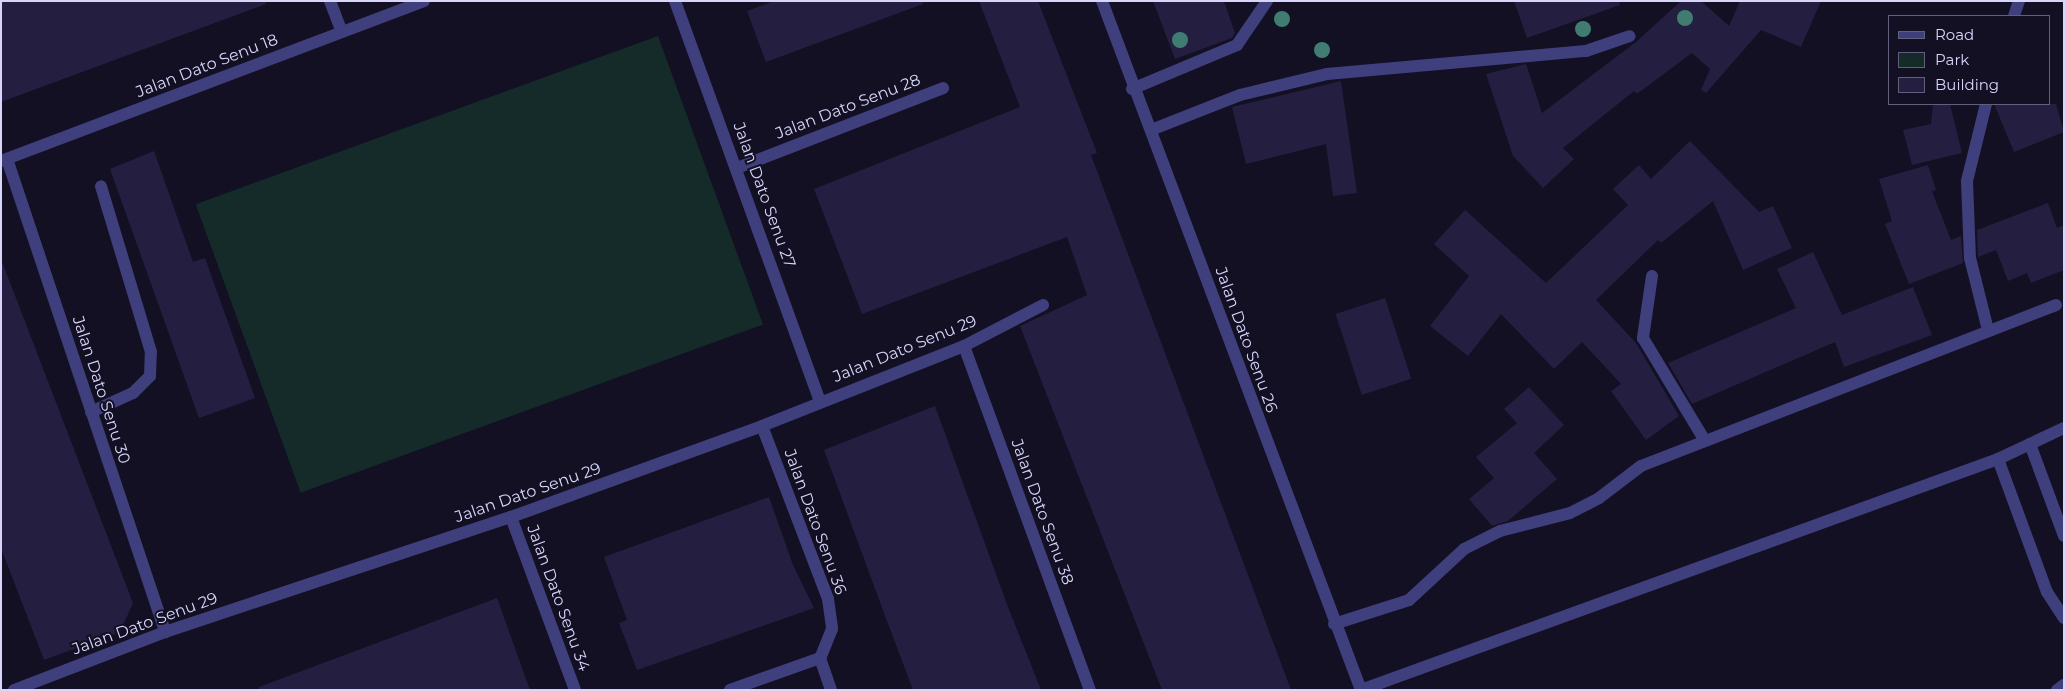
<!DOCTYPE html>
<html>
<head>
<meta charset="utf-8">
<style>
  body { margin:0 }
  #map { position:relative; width:2065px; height:691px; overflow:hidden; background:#121022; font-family:Montserrat,sans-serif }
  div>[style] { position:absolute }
  .green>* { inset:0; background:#142b2a; transform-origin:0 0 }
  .building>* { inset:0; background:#241e41; transform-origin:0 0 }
  .service>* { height:12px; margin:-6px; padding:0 6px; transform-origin:6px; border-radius:6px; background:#3f3f7d }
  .minor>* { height:12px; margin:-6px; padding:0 6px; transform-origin:6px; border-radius:6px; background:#3f3f7d }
  .trees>* { width:16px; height:16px; margin:-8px; border-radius:50%; background:#417c73 }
  span { translate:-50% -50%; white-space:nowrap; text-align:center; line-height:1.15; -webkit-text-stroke:4px #121022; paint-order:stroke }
  .street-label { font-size:16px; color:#d8d5fb }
  .frame { position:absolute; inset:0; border:2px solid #d8d5fb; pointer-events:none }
  .legend { position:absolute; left:1888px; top:15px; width:162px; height:90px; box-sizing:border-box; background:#121022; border:1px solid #615f79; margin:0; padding:6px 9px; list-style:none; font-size:15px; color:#d8d5fb }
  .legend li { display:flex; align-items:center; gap:10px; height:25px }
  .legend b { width:25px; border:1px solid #615f79 }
</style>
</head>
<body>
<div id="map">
  <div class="green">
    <div style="left:658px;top:36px;width:307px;height:492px;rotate:70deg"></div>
  </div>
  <div class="building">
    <div style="clip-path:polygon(1px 1px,265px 1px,266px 4px,1px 102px)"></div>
    <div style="clip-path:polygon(774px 1px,922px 1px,923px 4px,766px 62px,747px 11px)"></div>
    <div style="clip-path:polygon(979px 1px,1038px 1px,1097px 153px,1091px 155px,1291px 690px,1162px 690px,1020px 326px,1087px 295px,1067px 237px,862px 314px,814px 189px,1020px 107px)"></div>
    <div style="clip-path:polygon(1153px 1px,1224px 1px,1235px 33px,1232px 38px,1175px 59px)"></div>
    <div style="clip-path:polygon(1514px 1px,1619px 1px,1620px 5px,1527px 38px)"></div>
    <div style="clip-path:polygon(1681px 1px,1701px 1px,1729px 26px,1740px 1px,1821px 1px,1801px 47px,1761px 30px,1706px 93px,1701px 90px,1710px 69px,1692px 53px,1637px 94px,1634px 91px,1563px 148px,1574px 159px,1543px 188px,1513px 156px,1486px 74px,1526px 64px,1542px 113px,1636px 42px)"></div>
    <div style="clip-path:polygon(1341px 81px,1357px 193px,1333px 196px,1326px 144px,1246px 164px,1232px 107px)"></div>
    <div style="clip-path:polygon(1933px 104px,1950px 104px,1962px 153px,1912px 165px,1903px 130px,1931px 124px)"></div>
    <div style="clip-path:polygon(1994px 104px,2056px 104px,2064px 132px,2014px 152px)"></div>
    <div style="clip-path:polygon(1690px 141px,1759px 212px,1773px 206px,1792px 248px,1743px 270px,1713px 201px,1661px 243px,1658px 240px,1596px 300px,1636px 343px,1679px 416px,1646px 440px,1611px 391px,1621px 384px,1582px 342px,1554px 369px,1501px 314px,1468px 356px,1430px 326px,1469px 276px,1434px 244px,1465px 210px,1546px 283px,1628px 205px,1613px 189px,1639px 165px,1651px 179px)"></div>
    <div style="clip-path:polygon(154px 151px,193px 262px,205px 258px,255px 398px,199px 418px,110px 169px)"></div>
    <div style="clip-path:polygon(1928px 165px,1936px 190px,1932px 191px,1951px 240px,1961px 236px,1963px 263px,1909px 284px,1885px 224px,1892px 221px,1879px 179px)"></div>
    <div style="clip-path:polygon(2048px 203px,2057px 228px,2064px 225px,2064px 270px,2031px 283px,2027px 273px,2008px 281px,1996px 250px,1978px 257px,1977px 230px)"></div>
    <div style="clip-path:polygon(1813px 252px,1842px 315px,1913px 287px,1932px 335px,1844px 367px,1835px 342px,1692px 404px,1668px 363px,1796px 308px,1777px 269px)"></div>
    <div style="clip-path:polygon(1px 259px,133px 603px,120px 632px,44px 660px,1px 548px)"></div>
    <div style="left:1385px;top:298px;width:85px;height:52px;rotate:72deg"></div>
    <div style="clip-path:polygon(1529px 387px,1564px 425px,1534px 453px,1557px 479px,1508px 521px,1492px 526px,1469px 499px,1494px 478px,1476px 457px,1517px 423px,1504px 409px)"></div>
    <div style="clip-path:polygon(935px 406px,1008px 607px,1041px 690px,913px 690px,884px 613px,824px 450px)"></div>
    <div style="clip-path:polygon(769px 497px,793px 565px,814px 608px,637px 670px,619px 623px,627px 620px,604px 557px)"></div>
    <div style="clip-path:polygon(497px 598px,530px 690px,259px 690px,259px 687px)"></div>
  </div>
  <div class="service">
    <div style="left:91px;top:412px;width:46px;rotate:-24.3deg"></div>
    <div style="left:133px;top:393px;width:24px;rotate:-45deg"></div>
    <div style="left:150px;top:376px;width:24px;rotate:-88deg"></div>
    <div style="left:151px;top:352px;width:173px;rotate:-106.8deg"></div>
    <div style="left:2030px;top:444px;width:98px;rotate:69.7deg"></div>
    <div style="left:1998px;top:459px;width:142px;rotate:69.8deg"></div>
    <div style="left:2047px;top:592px;width:31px;rotate:57deg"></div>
    <div style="left:2057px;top:690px;width:9px;rotate:-36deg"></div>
  </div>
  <div class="minor">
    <div style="left:330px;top:1px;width:33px;rotate:69deg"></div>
    <div style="left:675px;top:1px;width:425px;rotate:70.1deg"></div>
    <div style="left:1102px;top:1px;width:736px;rotate:69.4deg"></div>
    <div style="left:2014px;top:16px;width:16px;rotate:-72deg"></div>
    <div style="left:1132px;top:89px;width:114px;rotate:-22.7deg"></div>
    <div style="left:1237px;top:45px;width:53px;rotate:-55.7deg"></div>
    <div style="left:1986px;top:104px;width:79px;rotate:103.9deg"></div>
    <div style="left:1967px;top:181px;width:77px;rotate:87.8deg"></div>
    <div style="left:1970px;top:258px;width:74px;rotate:76deg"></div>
    <div style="left:1151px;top:130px;width:96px;rotate:-21.5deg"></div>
    <div style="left:1240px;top:95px;width:89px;rotate:-13.6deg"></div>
    <div style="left:1327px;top:74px;width:260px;rotate:-5.1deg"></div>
    <div style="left:1586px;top:51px;width:46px;rotate:-18.8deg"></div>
    <div style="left:7px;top:159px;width:499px;rotate:71.5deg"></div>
    <div style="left:1px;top:161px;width:452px;rotate:-20.7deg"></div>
    <div style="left:737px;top:168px;width:221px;rotate:-21.2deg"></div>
    <div style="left:1652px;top:276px;width:63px;rotate:98.3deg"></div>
    <div style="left:1643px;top:338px;width:118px;rotate:58.9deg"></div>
    <div style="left:964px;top:346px;width:366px;rotate:69.9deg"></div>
    <div style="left:762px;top:426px;width:185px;rotate:69.1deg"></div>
    <div style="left:828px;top:599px;width:30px;rotate:82deg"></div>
    <div style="left:832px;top:629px;width:31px;rotate:112deg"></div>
    <div style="left:820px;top:658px;width:34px;rotate:71deg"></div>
    <div style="left:511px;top:517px;width:184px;rotate:69.7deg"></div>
    <div style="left:1334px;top:624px;width:79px;rotate:-17.7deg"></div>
    <div style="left:1409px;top:600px;width:75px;rotate:-42.8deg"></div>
    <div style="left:1464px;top:549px;width:40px;rotate:-26.6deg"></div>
    <div style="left:1500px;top:531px;width:72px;rotate:-14.4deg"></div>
    <div style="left:1570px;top:513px;width:33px;rotate:-27deg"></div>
    <div style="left:1599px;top:498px;width:53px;rotate:-37.3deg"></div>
    <div style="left:1641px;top:466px;width:445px;rotate:-21.2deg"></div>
    <div style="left:14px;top:690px;width:162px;rotate:-21deg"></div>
    <div style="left:165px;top:632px;width:365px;rotate:-18.4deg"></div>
    <div style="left:511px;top:517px;width:267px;rotate:-19.9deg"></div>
    <div style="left:762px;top:426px;width:217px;rotate:-21.6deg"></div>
    <div style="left:964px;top:346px;width:89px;rotate:-27.4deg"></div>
    <div style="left:730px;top:690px;width:96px;rotate:-19.6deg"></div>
    <div style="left:1361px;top:690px;width:678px;rotate:-19.93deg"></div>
    <div style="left:1998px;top:459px;width:73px;rotate:-25.2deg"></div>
  </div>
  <div class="trees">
    <div style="left:1685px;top:18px"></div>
    <div style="left:1282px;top:19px"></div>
    <div style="left:1583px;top:29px"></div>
    <div style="left:1180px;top:40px"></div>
    <div style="left:1322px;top:50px"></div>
  </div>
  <div class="street-label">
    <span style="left:207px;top:66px;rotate:-21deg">Jalan Dato Senu 18</span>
    <span style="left:848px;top:107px;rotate:-21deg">Jalan Dato Senu 28</span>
    <span style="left:764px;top:195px;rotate:70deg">Jalan Dato Senu 27</span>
    <span style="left:1246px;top:340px;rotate:70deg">Jalan Dato Senu 26</span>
    <span style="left:905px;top:349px;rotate:-22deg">Jalan Dato Senu 29</span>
    <span style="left:101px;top:390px;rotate:72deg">Jalan Dato Senu 30</span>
    <span style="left:528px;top:493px;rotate:-19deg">Jalan Dato Senu 29</span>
    <span style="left:1042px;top:512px;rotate:70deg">Jalan Dato Senu 38</span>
    <span style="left:815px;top:522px;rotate:70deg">Jalan Dato Senu 36</span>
    <span style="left:558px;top:598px;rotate:70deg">Jalan Dato Senu 34</span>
    <span style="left:145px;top:624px;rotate:-20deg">Jalan Dato Senu 29</span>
  </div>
  <div class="frame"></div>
  <ul class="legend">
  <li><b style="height:6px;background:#3f3f7d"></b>Road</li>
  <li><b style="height:14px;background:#142b2a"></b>Park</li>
  <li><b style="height:14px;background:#241e41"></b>Building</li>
  </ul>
</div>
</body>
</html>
